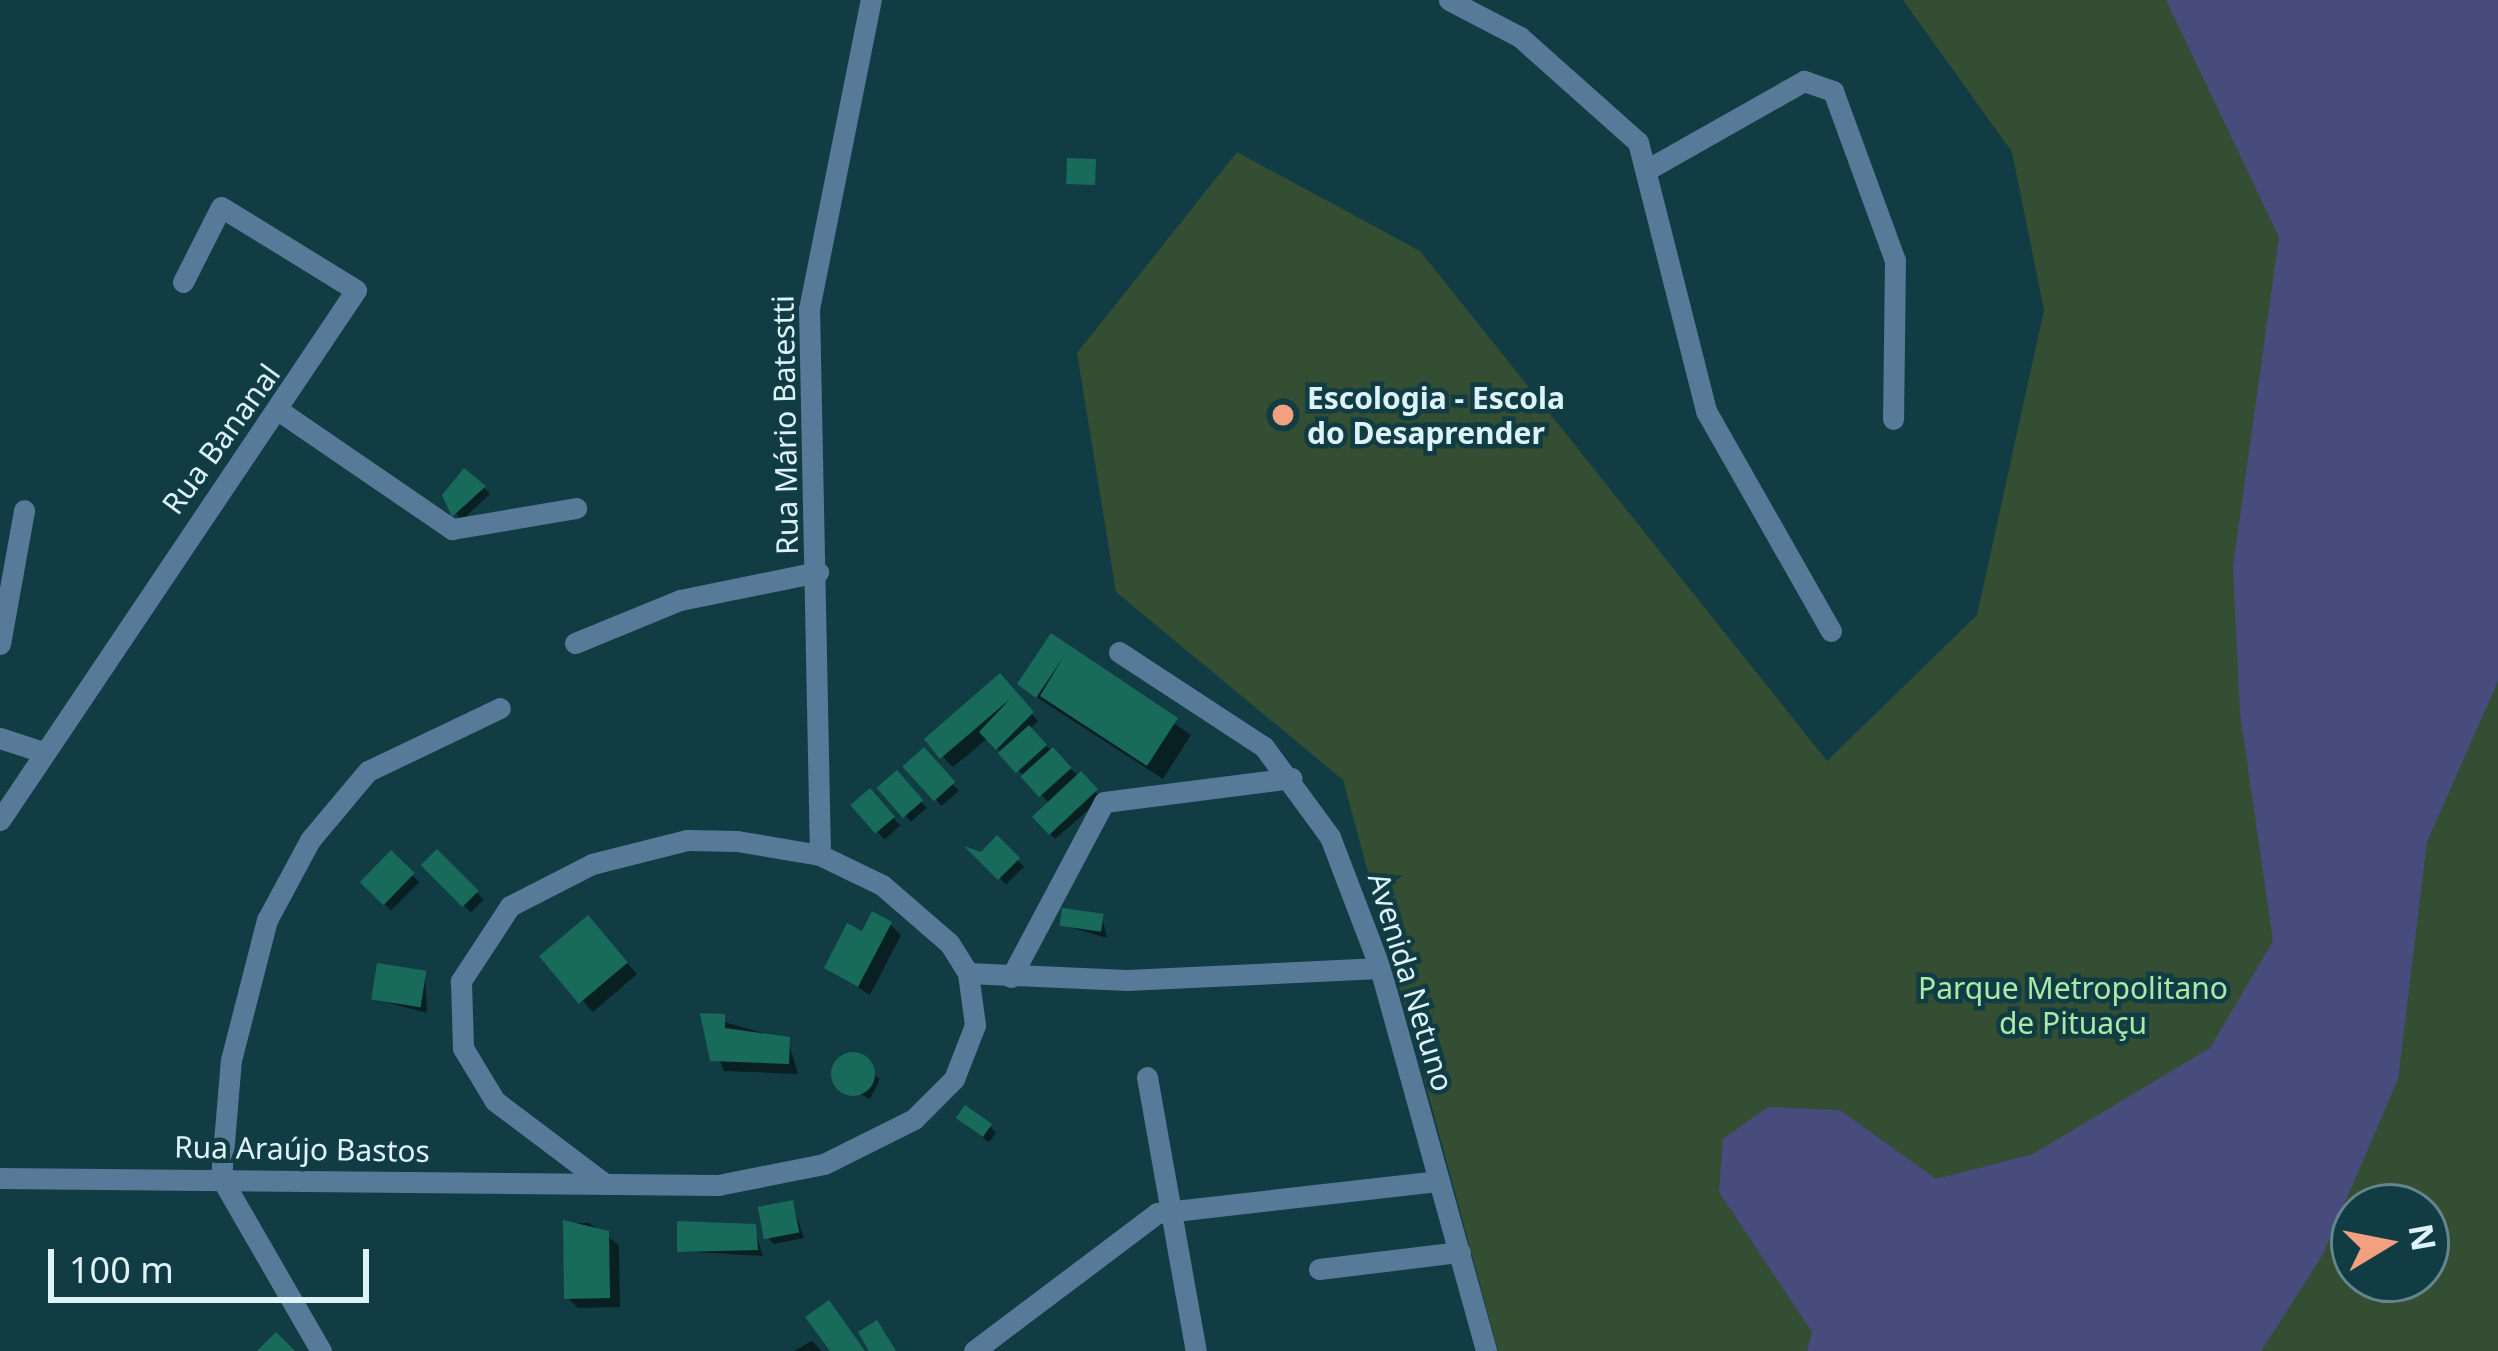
<!DOCTYPE html>
<html>
<head>
<meta charset="utf-8">
<style>
  body { margin:0 }
  #map { position:relative; width:2498px; height:1351px; overflow:hidden; background:#113c43; font-family:"Noto Sans",sans-serif }
  div>[style] { position:absolute }
  .green>* { inset:0; background:#334e33 }
  .water>* { inset:0; background:#484c7c }
  .shadow>* { inset:0; background:#0007; transform-origin:0 0 }
  .building>* { inset:0; background:#186a5b; transform-origin:0 0 }
  .round { border-radius:50% }
  .minor>* { height:21px; margin:-10.5px; padding:0 10.5px; transform-origin:10.5px; border-radius:10.5px; background:#577a99 }
  .dots>* { width:33px; height:33px; translate:-50% -50%; box-sizing:border-box; border:6px solid #113c43; border-radius:50% }
  span { translate:-50% -50%; white-space:nowrap; text-align:center; line-height:1.15; -webkit-text-stroke:9px #113c43; paint-order:stroke }
  .poi-label { font-size:30px; color:#ddf3f8; font-weight:700 }
  .left { translate:0 -50%; text-align:left }
  .street-label { font-size:30px; color:#ddf3f8 }
  .park-label { font-size:30px; color:#aae9a9 }
  .north { position:absolute; left:2330px; top:1183px; width:120px; height:120px; box-sizing:border-box; background:#113c43; border:3px solid #63858b; border-radius:50%; rotate:80deg; font-size:33px; font-weight:700; line-height:48px; text-align:center; color:#ddf3f8 }
  .north::after { content:''; display:block; margin:auto; width:42px; height:54px; background:#f2a07f; clip-path:polygon(50% 0,100% 100%,50% 72%,0 100%) }
  .scale { position:absolute; left:48px; top:1249px; width:321px; height:54px; box-sizing:border-box; border:6px solid #ddf3f8; border-top:0; padding-left:15px; font-size:36px; line-height:42px; white-space:nowrap; color:#ddf3f8; -webkit-text-stroke:9px #113c43; paint-order:stroke }
</style>
</head>
<body>
<div id="map">
  <div class="green">
    <div style="clip-path:polygon(evenodd,1903px 0,2498px 0,2498px 1351px,1498px 1351px,1343px 780px,1116px 592px,1077px 353px,1237px 152px,1420px 251px,1827px 761px,1977px 615px,2044px 310px,2012px 152px,1903px 0,2354px 1207px,2426px 1207px,2426px 1279px,2354px 1279px,2354px 1207px)"></div>
  </div>
  <div class="water">
    <div style="clip-path:polygon(2166px 0,2498px 0,2498px 681px,2427px 842px,2398px 1079px,2322px 1256px,2261px 1351px,1807px 1351px,1812px 1332px,1719px 1192px,1723px 1139px,1768px 1107px,1840px 1110px,1936px 1179px,2033px 1154px,2210px 1048px,2273px 941px,2240px 713px,2233px 566px,2279px 237px)"></div>
  </div>
  <div class="shadow">
    <div style="clip-path:polygon(484px 488px,490px 494px,461px 521px,446px 496px)"></div>
    <div style="clip-path:polygon(1070px 650px,1191px 735px,1163px 779px,1027px 691px)"></div>
    <div style="clip-path:polygon(1000px 677px,1038px 721px,1029px 730px,1102px 798px,1055px 839px,1034px 816px,1049px 803px,988px 738px,953px 767px,943px 757px)"></div>
    <div style="left:924px;top:751px;width:53px;height:23px;rotate:49deg"></div>
    <div style="left:897px;top:774px;width:45px;height:21px;rotate:49deg"></div>
    <div style="left:870px;top:792px;width:45px;height:21px;rotate:48deg"></div>
    <div style="left:997px;top:840px;width:38px;height:25px;rotate:45deg"></div>
    <div style="left:437px;top:853px;width:66px;height:18px;rotate:45deg"></div>
    <div style="left:391px;top:854px;width:40px;height:40px;rotate:45deg"></div>
    <div style="clip-path:polygon(1102px 917px,1107px 938px,1062px 925px)"></div>
    <div style="clip-path:polygon(890px 924px,901px 935px,870px 995px,828px 968px)"></div>
    <div style="clip-path:polygon(598px 930px,637px 974px,593px 1012px,544px 957px)"></div>
    <div style="clip-path:polygon(425px 974px,427px 1013px,374px 999px)"></div>
    <div style="clip-path:polygon(703px 1016px,788px 1040px,798px 1074px,724px 1071px)"></div>
    <div style="clip-path:polygon(848px 1057px,880px 1079px,870px 1099px,836px 1082px)"></div>
    <div style="clip-path:polygon(966px 1125px,990px 1126px,996px 1133px,989px 1142px)"></div>
    <div style="clip-path:polygon(792px 1203px,804px 1238px,774px 1244px,767px 1237px)"></div>
    <div style="clip-path:polygon(566px 1223px,589px 1223px,619px 1245px,620px 1307px,578px 1308px,567px 1297px)"></div>
    <div style="clip-path:polygon(754px 1227px,763px 1256px,680px 1251px)"></div>
    <div style="clip-path:polygon(812px 1341px,822px 1351px,794px 1351px)"></div>
  </div>
  <div class="building">
    <div style="left:1067px;top:158px;width:29px;height:26px;rotate:2deg"></div>
    <div style="clip-path:polygon(464px 468px,486px 486px,452px 517px,442px 495px)"></div>
    <div style="clip-path:polygon(1051px 633px,1178px 718px,1147px 766px,1040px 696px,1064px 656px,1036px 698px,1017px 684px)"></div>
    <div style="clip-path:polygon(1000px 673px,1034px 712px,996px 750px,979px 732px,1010px 699px,940px 759px,924px 739px)"></div>
    <div style="left:1029px;top:725px;width:27px;height:42px;rotate:48deg"></div>
    <div style="left:924px;top:747px;width:47px;height:29px;rotate:48deg"></div>
    <div style="left:1053px;top:747px;width:28px;height:44px;rotate:48deg"></div>
    <div style="left:897px;top:770px;width:40px;height:27px;rotate:49deg"></div>
    <div style="left:1081px;top:771px;width:25px;height:67px;rotate:47deg"></div>
    <div style="left:870px;top:788px;width:38px;height:26px;rotate:49deg"></div>
    <div style="clip-path:polygon(997px 835px,1020px 858px,998px 880px,964px 846px,981px 852px)"></div>
    <div style="left:437px;top:849px;width:59px;height:23px;rotate:45deg"></div>
    <div style="left:391px;top:850px;width:33px;height:45px;rotate:44deg"></div>
    <div style="left:1062px;top:908px;width:42px;height:18px;rotate:8deg"></div>
    <div style="clip-path:polygon(872px 911px,892px 922px,858px 987px,824px 968px,847px 923px,862px 931px)"></div>
    <div style="left:588px;top:915px;width:62px;height:64px;rotate:50deg"></div>
    <div style="left:377px;top:963px;width:50px;height:37px;rotate:9deg"></div>
    <div style="clip-path:polygon(700px 1013px,725px 1014px,725px 1028px,790px 1037px,789px 1064px,710px 1061px)"></div>
    <div class="round" style="left:831px;top:1052px;width:44px;height:44px"></div>
    <div style="left:965px;top:1105px;width:33px;height:16px;rotate:35deg"></div>
    <div style="left:793px;top:1200px;width:33px;height:36px;rotate:79deg"></div>
    <div style="clip-path:polygon(563px 1220px,609px 1231px,610px 1298px,564px 1299px)"></div>
    <div style="clip-path:polygon(677px 1221px,756px 1224px,758px 1250px,677px 1252px)"></div>
    <div style="clip-path:polygon(829px 1300px,865px 1351px,830px 1351px,805px 1317px)"></div>
    <div style="clip-path:polygon(877px 1320px,896px 1351px,869px 1351px,858px 1332px)"></div>
    <div style="clip-path:polygon(276px 1332px,295px 1351px,257px 1351px)"></div>
  </div>
  <div class="minor">
    <div style="left:1449px;top:0;width:80px;rotate:27.5deg"></div>
    <div style="left:1520px;top:37px;width:158px;rotate:41.7deg"></div>
    <div style="left:1638px;top:142px;width:277px;rotate:75.8deg"></div>
    <div style="left:1706px;top:411px;width:253px;rotate:60.4deg"></div>
    <div style="left:1650px;top:168px;width:177px;rotate:-29.5deg"></div>
    <div style="left:1804px;top:81px;width:31px;rotate:19deg"></div>
    <div style="left:1833px;top:91px;width:180px;rotate:69.9deg"></div>
    <div style="left:1895px;top:260px;width:159px;rotate:90.7deg"></div>
    <div style="left:278px;top:410px;width:211px;rotate:34.4deg"></div>
    <div style="left:452px;top:529px;width:126px;rotate:-9.6deg"></div>
    <div style="left:575px;top:643px;width:113px;rotate:-22.3deg"></div>
    <div style="left:680px;top:600px;width:141px;rotate:-11.5deg"></div>
    <div style="left:0;top:644px;width:136px;rotate:-79.8deg"></div>
    <div style="left:1119px;top:652px;width:173px;rotate:33.2deg"></div>
    <div style="left:1264px;top:747px;width:112px;rotate:53.7deg"></div>
    <div style="left:1330px;top:837px;width:140px;rotate:69.1deg"></div>
    <div style="left:1380px;top:968px;width:397px;rotate:74.5deg"></div>
    <div style="left:0;top:738px;width:42px;rotate:18deg"></div>
    <div style="left:0;top:820px;width:638px;rotate:-56.11deg"></div>
    <div style="left:356px;top:290px;width:158px;rotate:-148.4deg"></div>
    <div style="left:221px;top:207px;width:84px;rotate:116.9deg"></div>
    <div style="left:820px;top:855px;width:546px;rotate:-91.15deg"></div>
    <div style="left:809px;top:309px;width:315px;rotate:-78.7deg"></div>
    <div style="left:968px;top:973px;width:159px;rotate:2.5deg"></div>
    <div style="left:1127px;top:980px;width:253px;rotate:-2.7deg"></div>
    <div style="left:1011px;top:977px;width:198px;rotate:-62deg"></div>
    <div style="left:1104px;top:802px;width:189px;rotate:-7.3deg"></div>
    <div style="left:1147px;top:1077px;width:278px;rotate:79.9deg"></div>
    <div style="left:0;top:1178px;width:718px;rotate:0.56deg"></div>
    <div style="left:718px;top:1185px;width:108px;rotate:-11.2deg"></div>
    <div style="left:824px;top:1164px;width:101px;rotate:-26.6deg"></div>
    <div style="left:914px;top:1119px;width:57px;rotate:-45deg"></div>
    <div style="left:954px;top:1079px;width:58px;rotate:-68.7deg"></div>
    <div style="left:975px;top:1025px;width:52px;rotate:-97.7deg"></div>
    <div style="left:968px;top:973px;width:36px;rotate:-122deg"></div>
    <div style="left:949px;top:943px;width:89px;rotate:-139.1deg"></div>
    <div style="left:882px;top:885px;width:69px;rotate:-154.2deg"></div>
    <div style="left:820px;top:855px;width:84px;rotate:-170.4deg"></div>
    <div style="left:737px;top:841px;width:50px;rotate:-178.9deg"></div>
    <div style="left:687px;top:840px;width:98px;rotate:165.8deg"></div>
    <div style="left:592px;top:864px;width:92px;rotate:152.9deg"></div>
    <div style="left:510px;top:906px;width:90px;rotate:123.2deg"></div>
    <div style="left:461px;top:981px;width:67px;rotate:88.3deg"></div>
    <div style="left:463px;top:1048px;width:62px;rotate:58.9deg"></div>
    <div style="left:495px;top:1101px;width:136px;rotate:37deg"></div>
    <div style="left:1319px;top:1269px;width:142px;rotate:-6.9deg"></div>
    <div style="left:321px;top:1351px;width:200px;rotate:-120deg"></div>
    <div style="left:221px;top:1178px;width:118px;rotate:-85.2deg"></div>
    <div style="left:231px;top:1060px;width:145px;rotate:-75.6deg"></div>
    <div style="left:267px;top:920px;width:91px;rotate:-61.7deg"></div>
    <div style="left:310px;top:840px;width:90px;rotate:-50deg"></div>
    <div style="left:368px;top:771px;width:146px;rotate:-25.5deg"></div>
    <div style="left:974px;top:1351px;width:229px;rotate:-37deg"></div>
    <div style="left:1157px;top:1213px;width:284px;rotate:-6.5deg"></div>
  </div>
  <div class="dots">
    <div style="left:1283px;top:415px;background:#f2a07f"></div>
  </div>
  <div class="poi-label">
    <span class="left" style="left:1307px;top:415px">Escologia - Escola<br>do Desaprender</span>
  </div>
  <div class="street-label">
    <span style="left:785px;top:425px;rotate:-91deg">Rua Mário Batestti</span>
    <span style="left:221px;top:439px;rotate:-54deg">Rua Bananal</span>
    <span style="left:1411px;top:982px;rotate:73deg">Avenida Netuno</span>
    <span style="left:302px;top:1149px;rotate:1deg">Rua Araújo Bastos</span>
  </div>
  <div class="park-label">
    <span style="left:2073px;top:1005px">Parque Metropolitano<br>de Pituaçu</span>
  </div>
  <div class="north">N</div>
  <div class="scale">100 m</div>
</div>
</body>
</html>
